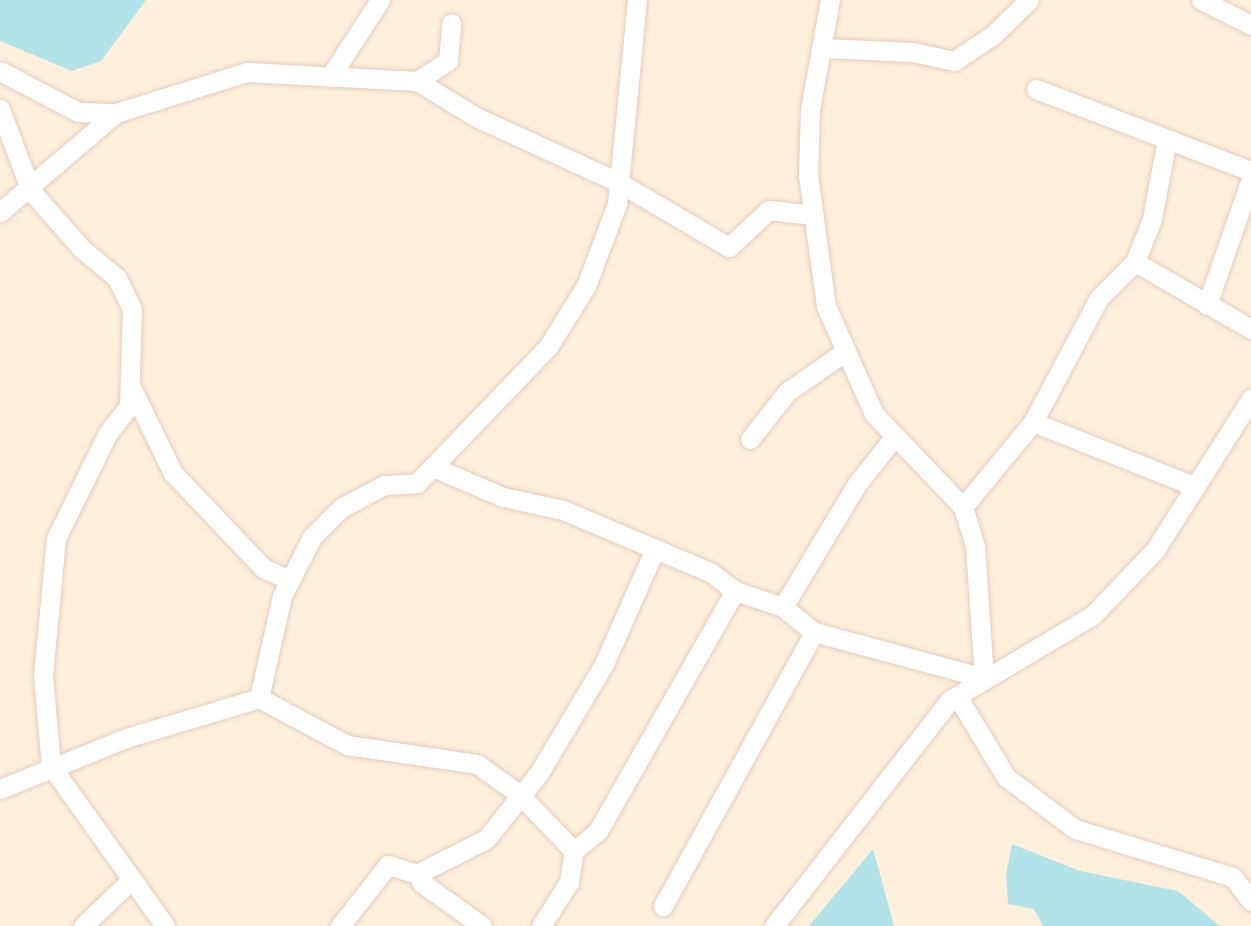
<!DOCTYPE html>
<html>
<head>
<meta charset="utf-8">
<style>
  body { margin:0 }
  #map { position:relative; width:1251px; height:926px; overflow:hidden; background:#feefdd; font-family:"Fira Sans",sans-serif }
  div>[style] { position:absolute }
  .water>* { inset:0; background:#b1e3e8 }
  .roads { filter:drop-shadow(0 0 2px #e4ccbc) drop-shadow(0 0 2px #e4ccbc) }
  .minor>* { height:19px; margin:-9.5px; padding:0 9.5px; transform-origin:9.5px; border-radius:9.5px; background:#fff }
  span { translate:-50% -50%; white-space:nowrap; text-align:center; line-height:1.15; -webkit-text-stroke:6px #fff3e4; paint-order:stroke }
</style>
</head>
<body>
<div id="map">
  <div class="water">
    <div style="clip-path:polygon(0 0,146px 0,101px 61px,72px 71px,0 41px)"></div>
    <div style="clip-path:polygon(1012px 844px,1080px 871px,1178px 891px,1220px 926px,1043px 926px,1034px 909px,1008px 904px,1006px 875px)"></div>
    <div style="clip-path:polygon(873px 849px,894px 926px,809px 926px)"></div>
  </div>
  <div class="roads">
    <div class="minor">
      <div style="left:1201px;top:0;width:56px;rotate:26.6deg"></div>
      <div style="left:823px;top:48px;width:90px;rotate:2.5deg"></div>
      <div style="left:913px;top:52px;width:42px;rotate:12.4deg"></div>
      <div style="left:954px;top:61px;width:47px;rotate:-33.7deg"></div>
      <div style="left:993px;top:35px;width:50px;rotate:-44.2deg"></div>
      <div style="left:0;top:71px;width:88px;rotate:27.7deg"></div>
      <div style="left:78px;top:112px;width:38px;rotate:2deg"></div>
      <div style="left:116px;top:113px;width:137px;rotate:-17.4deg"></div>
      <div style="left:247px;top:72px;width:170px;rotate:3deg"></div>
      <div style="left:417px;top:81px;width:37px;rotate:-33deg"></div>
      <div style="left:448px;top:61px;width:38px;rotate:-85deg"></div>
      <div style="left:330px;top:77px;width:92px;rotate:-57deg"></div>
      <div style="left:417px;top:81px;width:69px;rotate:31.4deg"></div>
      <div style="left:476px;top:117px;width:156px;rotate:24.6deg"></div>
      <div style="left:618px;top:182px;width:129px;rotate:30.4deg"></div>
      <div style="left:729px;top:247px;width:54px;rotate:-42.8deg"></div>
      <div style="left:769px;top:210px;width:45px;rotate:6.3deg"></div>
      <div style="left:1036px;top:89px;width:230px;rotate:20.9deg"></div>
      <div style="left:0;top:109px;width:88px;rotate:69.3deg"></div>
      <div style="left:31px;top:191px;width:77px;rotate:48.7deg"></div>
      <div style="left:82px;top:249px;width:45px;rotate:39.6deg"></div>
      <div style="left:117px;top:278px;width:34px;rotate:64deg"></div>
      <div style="left:132px;top:309px;width:97px;rotate:91.8deg"></div>
      <div style="left:129px;top:406px;width:34px;rotate:128deg"></div>
      <div style="left:108px;top:433px;width:117px;rotate:116.3deg"></div>
      <div style="left:56px;top:538px;width:138px;rotate:95.4deg"></div>
      <div style="left:43px;top:675px;width:91px;rotate:85deg"></div>
      <div style="left:51px;top:766px;width:196px;rotate:54.5deg"></div>
      <div style="left:0;top:212px;width:153px;rotate:-40.5deg"></div>
      <div style="left:1135px;top:262px;width:134px;rotate:30deg"></div>
      <div style="left:1207px;top:305px;width:133px;rotate:-70.8deg"></div>
      <div style="left:131px;top:387px;width:96px;rotate:64deg"></div>
      <div style="left:173px;top:473px;width:131px;rotate:46.5deg"></div>
      <div style="left:263px;top:568px;width:30px;rotate:24deg"></div>
      <div style="left:1033px;top:422px;width:175px;rotate:21.7deg"></div>
      <div style="left:750px;top:439px;width:60px;rotate:-51.8deg"></div>
      <div style="left:787px;top:392px;width:72px;rotate:-34.8deg"></div>
      <div style="left:433px;top:467px;width:76px;rotate:23.2deg"></div>
      <div style="left:503px;top:497px;width:61px;rotate:12.2deg"></div>
      <div style="left:563px;top:510px;width:160px;rotate:22.9deg"></div>
      <div style="left:710px;top:572px;width:31px;rotate:37deg"></div>
      <div style="left:735px;top:591px;width:51px;rotate:18.4deg"></div>
      <div style="left:783px;top:607px;width:40px;rotate:39deg"></div>
      <div style="left:814px;top:632px;width:176px;rotate:15.1deg"></div>
      <div style="left:984px;top:678px;width:132px;rotate:-93.9deg"></div>
      <div style="left:975px;top:546px;width:41px;rotate:-107.1deg"></div>
      <div style="left:963px;top:507px;width:129px;rotate:-133.7deg"></div>
      <div style="left:874px;top:414px;width:118px;rotate:-114deg"></div>
      <div style="left:826px;top:306px;width:133px;rotate:-97.8deg"></div>
      <div style="left:808px;top:174px;width:65px;rotate:-88.2deg"></div>
      <div style="left:810px;top:109px;width:111px;rotate:-79.6deg"></div>
      <div style="left:963px;top:507px;width:110px;rotate:-50.5deg"></div>
      <div style="left:1033px;top:422px;width:140px;rotate:-62deg"></div>
      <div style="left:1099px;top:298px;width:51px;rotate:-45deg"></div>
      <div style="left:1135px;top:262px;width:46px;rotate:-68.4deg"></div>
      <div style="left:1152px;top:219px;width:81px;rotate:-79.4deg"></div>
      <div style="left:783px;top:607px;width:144px;rotate:-59deg"></div>
      <div style="left:857px;top:484px;width:61px;rotate:-51.6deg"></div>
      <div style="left:957px;top:696px;width:95px;rotate:58.8deg"></div>
      <div style="left:1006px;top:777px;width:86px;rotate:37deg"></div>
      <div style="left:1075px;top:829px;width:165px;rotate:16.9deg"></div>
      <div style="left:1233px;top:877px;width:30px;rotate:53deg"></div>
      <div style="left:259px;top:698px;width:105px;rotate:-77.3deg"></div>
      <div style="left:282px;top:596px;width:66px;rotate:-63deg"></div>
      <div style="left:312px;top:537px;width:41px;rotate:-45deg"></div>
      <div style="left:341px;top:508px;width:49px;rotate:-28.1deg"></div>
      <div style="left:384px;top:485px;width:33px;rotate:-3deg"></div>
      <div style="left:417px;top:483px;width:189px;rotate:-46.1deg"></div>
      <div style="left:548px;top:347px;width:72px;rotate:-58.1deg"></div>
      <div style="left:586px;top:286px;width:88px;rotate:-69.3deg"></div>
      <div style="left:617px;top:204px;width:205px;rotate:-84.4deg"></div>
      <div style="left:0;top:789px;width:136px;rotate:-22deg"></div>
      <div style="left:126px;top:738px;width:139px;rotate:-16.7deg"></div>
      <div style="left:259px;top:698px;width:100px;rotate:28.1deg"></div>
      <div style="left:347px;top:745px;width:131px;rotate:8.3deg"></div>
      <div style="left:477px;top:764px;width:52px;rotate:35.5deg"></div>
      <div style="left:519px;top:794px;width:79px;rotate:46deg"></div>
      <div style="left:417px;top:874px;width:77px;rotate:-26.9deg"></div>
      <div style="left:486px;top:839px;width:85px;rotate:-51.2deg"></div>
      <div style="left:539px;top:773px;width:127px;rotate:-59.2deg"></div>
      <div style="left:604px;top:664px;width:126px;rotate:-66.1deg"></div>
      <div style="left:663px;top:906px;width:313px;rotate:-61.1deg"></div>
      <div style="left:83px;top:926px;width:68px;rotate:-43.8deg"></div>
      <div style="left:340px;top:926px;width:78px;rotate:-51.8deg"></div>
      <div style="left:388px;top:865px;width:30px;rotate:17deg"></div>
      <div style="left:417px;top:874px;width:10px;rotate:61deg"></div>
      <div style="left:422px;top:883px;width:74px;rotate:35.6deg"></div>
      <div style="left:541px;top:926px;width:52px;rotate:-57.5deg"></div>
      <div style="left:569px;top:882px;width:31px;rotate:-81deg"></div>
      <div style="left:574px;top:851px;width:31px;rotate:-40deg"></div>
      <div style="left:598px;top:831px;width:276px;rotate:-60.3deg"></div>
      <div style="left:774px;top:926px;width:286px;rotate:-52.1deg"></div>
      <div style="left:950px;top:700px;width:166px;rotate:-30.7deg"></div>
      <div style="left:1093px;top:615px;width:90px;rotate:-46.4deg"></div>
      <div style="left:1155px;top:550px;width:179px;rotate:-57.6deg"></div>
    </div>
  </div>
</div>
</body>
</html>
